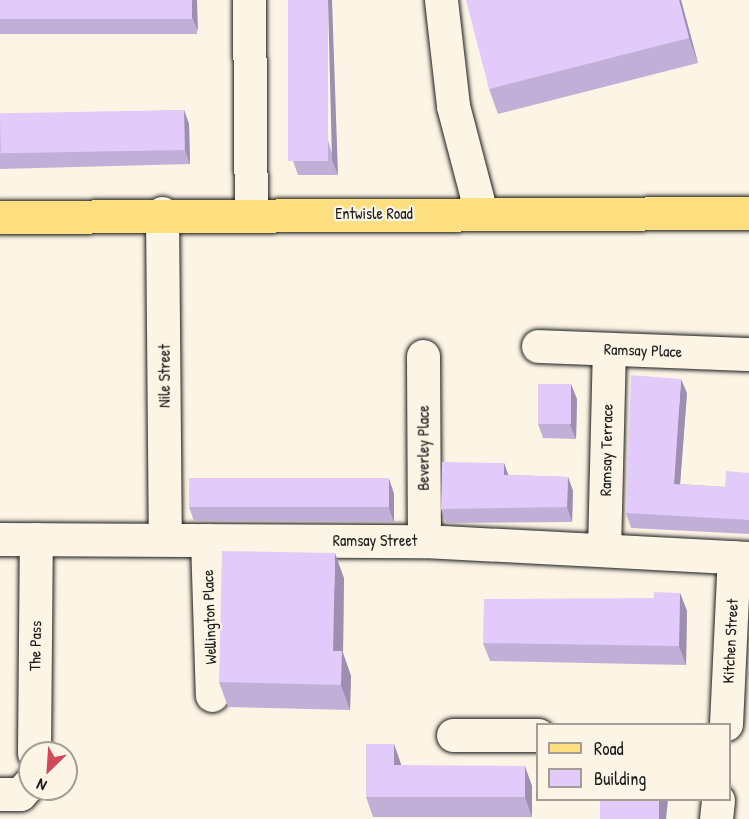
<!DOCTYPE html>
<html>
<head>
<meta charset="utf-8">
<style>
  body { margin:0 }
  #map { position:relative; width:749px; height:819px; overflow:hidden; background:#fcf5e5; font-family:"Patrick Hand",sans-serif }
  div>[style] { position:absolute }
  .roads { filter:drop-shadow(0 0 2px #1c1c1c) drop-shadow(0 0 2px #1c1c1c) }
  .minor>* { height:33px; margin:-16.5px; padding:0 16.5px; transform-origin:16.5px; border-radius:16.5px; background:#fcf5e5 }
  .major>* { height:33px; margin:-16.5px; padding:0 16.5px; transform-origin:16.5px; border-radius:16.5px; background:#fddf80 }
  .wall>* { inset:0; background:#c2afd8; transform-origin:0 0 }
  .shaded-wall>* { inset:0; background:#9e8eb0 }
  .building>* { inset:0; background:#e2cbfb; transform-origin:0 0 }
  span { translate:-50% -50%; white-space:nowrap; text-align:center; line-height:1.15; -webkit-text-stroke:4.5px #fcf5e5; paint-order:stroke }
  .street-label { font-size:16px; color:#1c1c1c }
  .legend { position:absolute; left:536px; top:723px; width:195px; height:78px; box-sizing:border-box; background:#fcf5e5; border:2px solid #a29e95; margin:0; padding:8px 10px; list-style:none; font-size:18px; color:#1c1c1c }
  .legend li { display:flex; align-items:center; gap:12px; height:30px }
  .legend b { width:30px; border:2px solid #a29e95 }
  .north { position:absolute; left:18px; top:741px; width:60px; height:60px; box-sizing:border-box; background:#fcf5e5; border:2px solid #a29e95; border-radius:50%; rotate:205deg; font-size:16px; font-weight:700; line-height:24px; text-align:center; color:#1c1c1c }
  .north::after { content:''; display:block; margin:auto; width:21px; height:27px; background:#d1495b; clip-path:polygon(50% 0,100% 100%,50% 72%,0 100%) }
</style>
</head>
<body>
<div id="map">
  <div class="roads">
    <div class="minor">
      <div style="left:249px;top:0;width:213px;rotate:89.5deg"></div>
      <div style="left:441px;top:0;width:107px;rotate:83.5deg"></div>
      <div style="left:453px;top:106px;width:111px;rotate:75.3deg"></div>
      <div style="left:162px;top:213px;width:326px;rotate:89.5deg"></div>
      <div style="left:538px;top:346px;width:211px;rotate:2.2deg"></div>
      <div style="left:423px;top:356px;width:185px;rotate:89.7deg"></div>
      <div style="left:0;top:539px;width:424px;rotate:0.3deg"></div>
      <div style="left:424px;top:541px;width:325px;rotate:3deg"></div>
      <div style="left:207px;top:540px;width:155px;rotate:88.2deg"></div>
      <div style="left:604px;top:550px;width:201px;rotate:-88.6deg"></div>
      <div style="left:726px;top:724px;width:167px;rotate:-87.3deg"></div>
      <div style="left:453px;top:735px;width:85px"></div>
      <div style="left:34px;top:753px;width:214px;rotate:-89.5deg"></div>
      <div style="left:0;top:794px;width:20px"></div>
      <div style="left:20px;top:794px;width:15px;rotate:-48deg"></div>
      <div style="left:716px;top:819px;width:19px;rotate:-84deg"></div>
    </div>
    <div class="major">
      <div style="left:0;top:217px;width:749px;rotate:-0.31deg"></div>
    </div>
  </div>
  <div class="wall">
    <div style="left:0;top:0;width:197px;height:34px"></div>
    <div style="clip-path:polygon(288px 0,338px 175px,298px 175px,293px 161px)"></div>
    <div style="clip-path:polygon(681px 0,698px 63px,498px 114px,489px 89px)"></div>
    <div style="clip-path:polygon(184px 110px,189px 124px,190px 164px,0 169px,0 115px)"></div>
    <div style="clip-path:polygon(687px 393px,680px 484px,725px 487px,749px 473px,749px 534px,631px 528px,626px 513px)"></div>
    <div style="clip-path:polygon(577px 399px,576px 439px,543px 438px,538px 424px)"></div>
    <div style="clip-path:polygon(504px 463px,508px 475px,568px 477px,573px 491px,572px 522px,446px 523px,441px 509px)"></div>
    <div style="clip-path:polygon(389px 479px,394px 494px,394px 522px,194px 521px,189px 507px)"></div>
    <div style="clip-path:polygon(344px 578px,343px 653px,351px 676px,350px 710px,228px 707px,219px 682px)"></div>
    <div style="clip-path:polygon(680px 593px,687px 611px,686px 665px,490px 661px,483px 643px,654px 598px)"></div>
    <div style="clip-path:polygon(394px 744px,401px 765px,532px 786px,532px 817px,373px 817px,366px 797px)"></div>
  </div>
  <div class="shaded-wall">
    <div style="clip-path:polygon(192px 0,197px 0,198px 31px,192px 17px)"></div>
    <div style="clip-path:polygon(328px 0,332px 0,338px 175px,332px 160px)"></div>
    <div style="clip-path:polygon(679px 0,681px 0,698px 63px,689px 38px)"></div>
    <div style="clip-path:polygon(184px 110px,189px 124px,190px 164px,185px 150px)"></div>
    <div style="clip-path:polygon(681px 379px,687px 393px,679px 498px,674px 484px)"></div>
    <div style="clip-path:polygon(571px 384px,577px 399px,576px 439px,570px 425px)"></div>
    <div style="clip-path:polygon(504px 463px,509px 477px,504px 475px)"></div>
    <div style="clip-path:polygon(568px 477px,573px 491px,572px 522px,567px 507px)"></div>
    <div style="clip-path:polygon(389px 479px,394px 494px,394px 522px,389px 508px)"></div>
    <div style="clip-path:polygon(335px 553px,344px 578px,343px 653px,351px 676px,350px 710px,341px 685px,333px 651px)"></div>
    <div style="clip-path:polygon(680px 593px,687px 611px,686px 665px,679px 646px)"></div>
    <div style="clip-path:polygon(394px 744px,401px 764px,402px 785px,394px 765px)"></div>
    <div style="clip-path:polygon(525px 766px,532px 786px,532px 817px,525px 797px)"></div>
    <div style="clip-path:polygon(659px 800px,668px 800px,666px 819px,658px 819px)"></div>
  </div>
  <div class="building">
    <div style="left:0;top:0;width:192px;height:19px"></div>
    <div style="left:288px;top:0;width:40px;height:161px"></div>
    <div style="clip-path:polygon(466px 0,679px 0,689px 38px,489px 89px)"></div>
    <div style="left:184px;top:110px;width:40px;height:184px;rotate:89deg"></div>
    <div style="clip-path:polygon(631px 375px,681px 379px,674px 484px,725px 487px,726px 471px,749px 473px,749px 520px,626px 513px)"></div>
    <div style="left:538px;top:384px;width:33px;height:40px"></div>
    <div style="clip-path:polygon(442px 462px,504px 463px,504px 475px,568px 477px,567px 507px,441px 509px)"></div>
    <div style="left:189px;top:478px;width:200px;height:29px"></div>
    <div style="clip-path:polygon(222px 551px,335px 553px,333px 651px,342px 651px,341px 685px,219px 682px)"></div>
    <div style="clip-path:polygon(654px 592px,680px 593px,679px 646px,483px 643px,484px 599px,654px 598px)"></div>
    <div style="clip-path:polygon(366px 744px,394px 744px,394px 765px,525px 766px,525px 797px,366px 797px)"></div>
    <div style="left:600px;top:800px;width:59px;height:19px"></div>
  </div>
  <div class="street-label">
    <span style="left:374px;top:213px">Entwisle Road</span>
    <span style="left:643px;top:350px;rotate:2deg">Ramsay Place</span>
    <span style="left:164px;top:376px;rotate:-90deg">Nile Street</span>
    <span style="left:423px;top:448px;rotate:-90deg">Beverley Place</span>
    <span style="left:606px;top:450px;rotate:-89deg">Ramsay Terrace</span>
    <span style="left:375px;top:540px">Ramsay Street</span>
    <span style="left:209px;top:617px;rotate:-92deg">Wellington Place</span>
    <span style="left:730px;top:641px;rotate:-87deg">Kitchen Street</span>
    <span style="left:35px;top:646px;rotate:-89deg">The Pass</span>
  </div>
  <ul class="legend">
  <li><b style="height:8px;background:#fddf80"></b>Road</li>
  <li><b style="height:16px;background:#e2cbfb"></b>Building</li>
  </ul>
  <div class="north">N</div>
</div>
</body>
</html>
